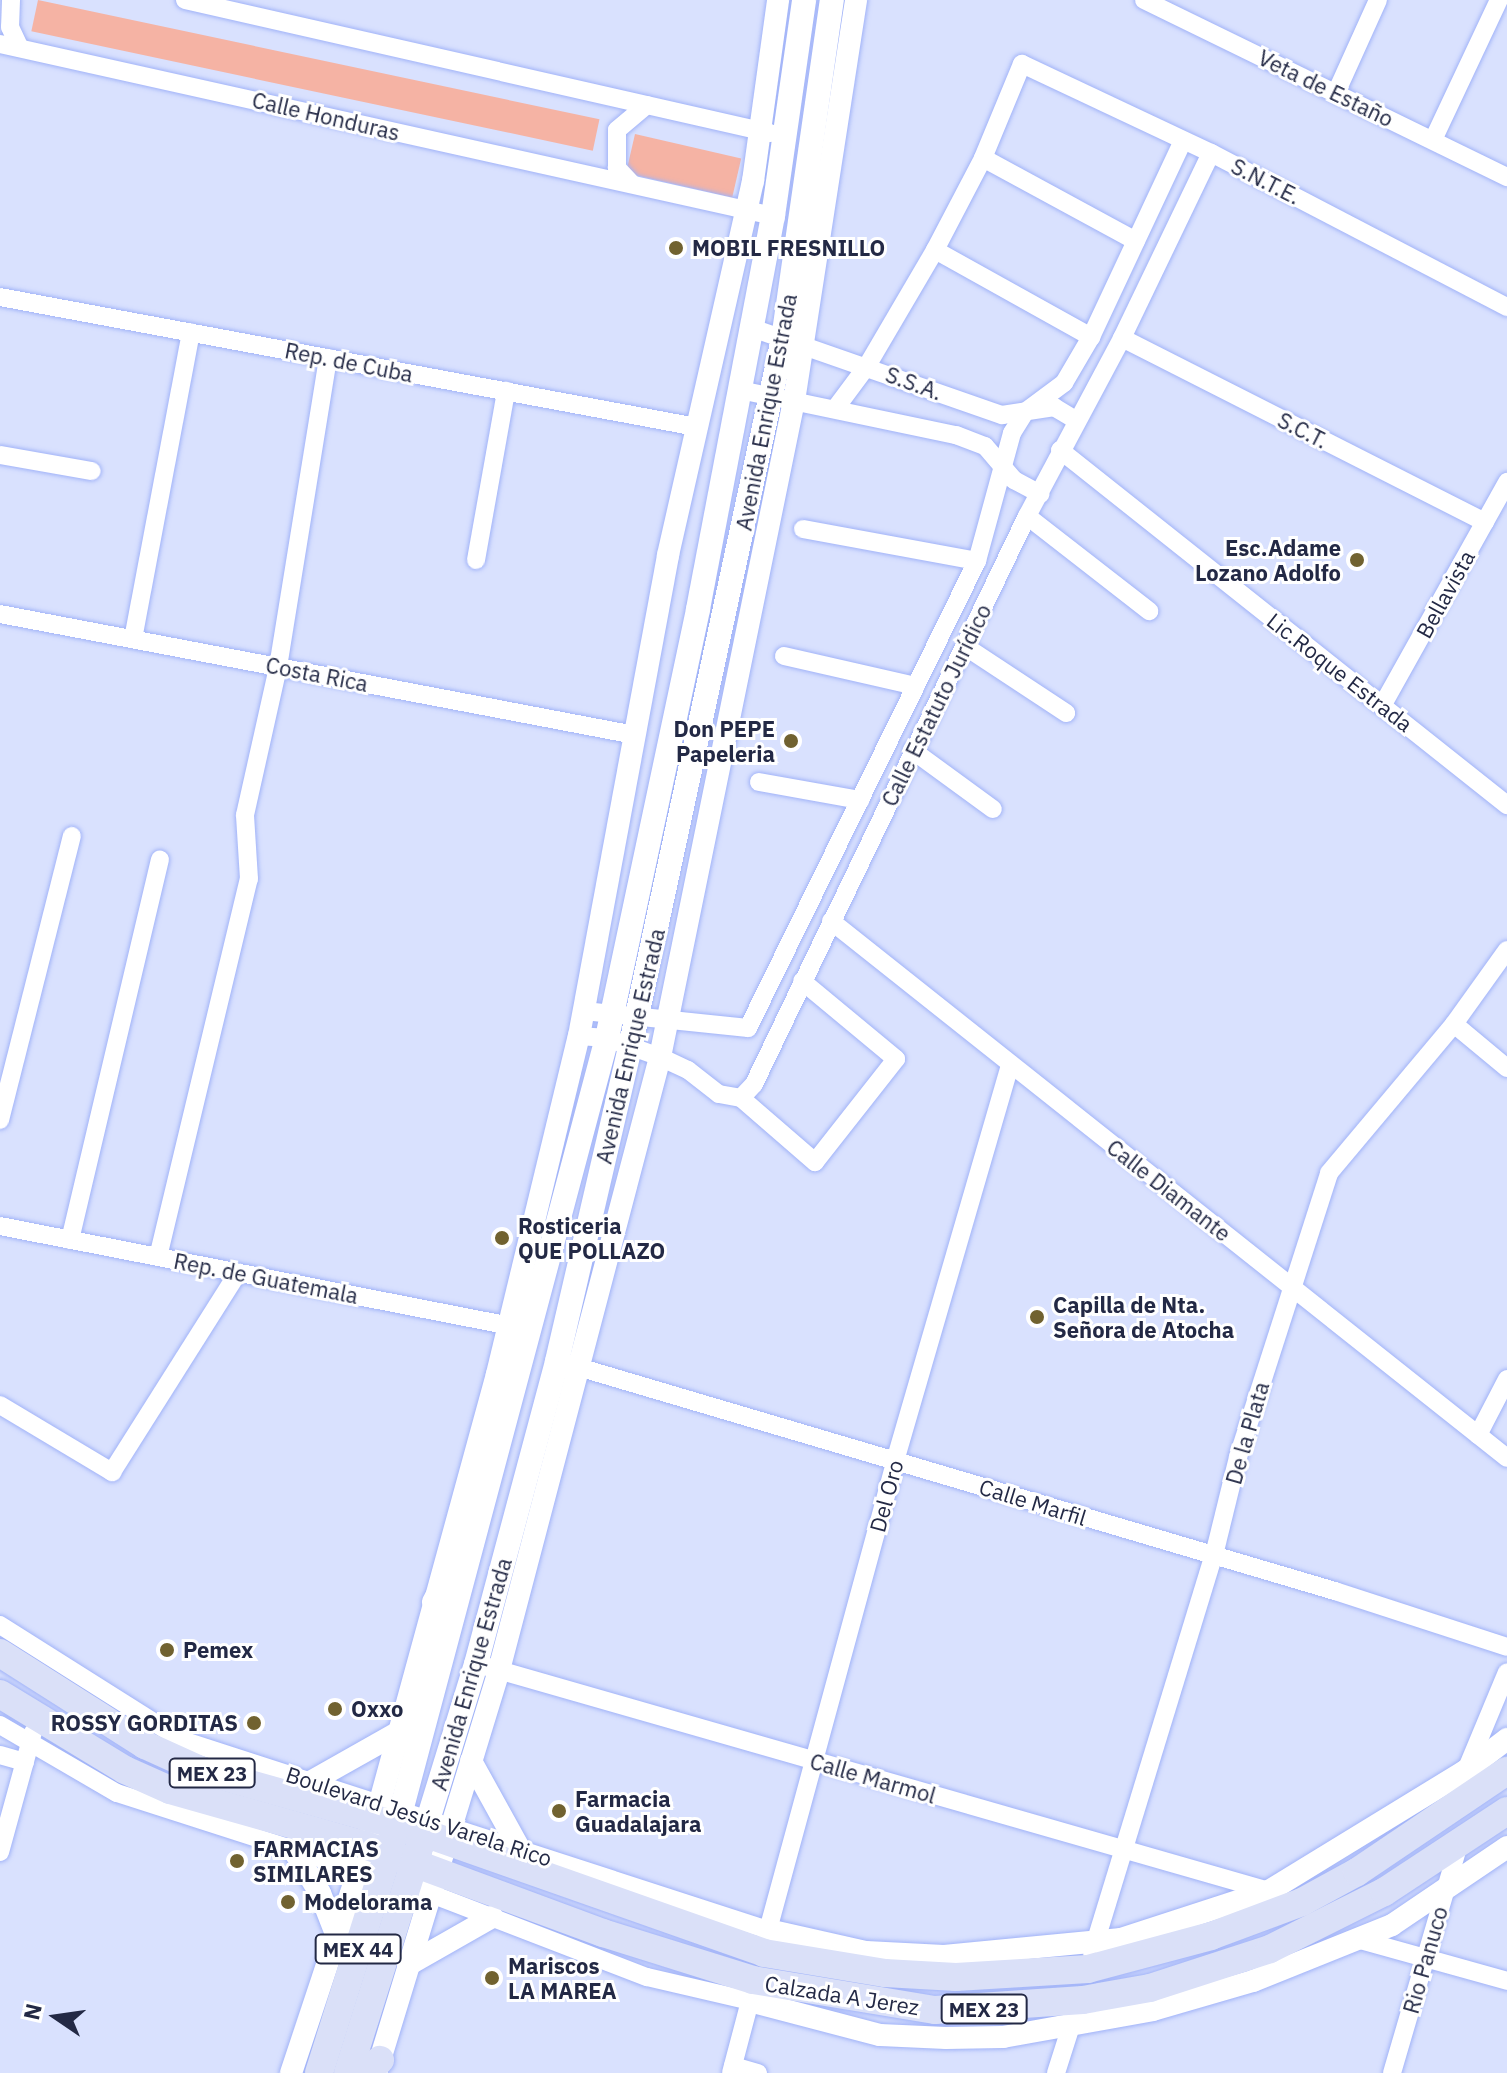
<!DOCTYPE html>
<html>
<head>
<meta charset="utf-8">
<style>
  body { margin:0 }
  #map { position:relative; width:1507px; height:2073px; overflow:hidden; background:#d9e1fe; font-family:"IBM Plex Sans",sans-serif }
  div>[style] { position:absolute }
  .green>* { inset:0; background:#f5b3a4; transform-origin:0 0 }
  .roads { filter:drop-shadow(0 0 2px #a1b3f8) drop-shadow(0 0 2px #a1b3f8) }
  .minor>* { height:18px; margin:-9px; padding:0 9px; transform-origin:9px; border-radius:9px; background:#fff }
  .tertiary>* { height:22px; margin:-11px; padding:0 11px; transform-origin:11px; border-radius:11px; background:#fff }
  .secondary>* { height:24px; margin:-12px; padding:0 12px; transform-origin:12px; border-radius:12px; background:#fff }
  .primary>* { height:28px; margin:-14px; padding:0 14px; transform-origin:14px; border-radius:14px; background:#dae0f8 }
  .dots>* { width:22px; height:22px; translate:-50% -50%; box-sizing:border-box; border:4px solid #fff; border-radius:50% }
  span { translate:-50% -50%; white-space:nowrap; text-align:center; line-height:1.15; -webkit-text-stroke:6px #fff; paint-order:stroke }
  .shield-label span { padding:2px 6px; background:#fff; border:2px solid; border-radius:6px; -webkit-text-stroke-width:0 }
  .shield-label { font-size:20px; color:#232945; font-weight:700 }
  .street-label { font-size:22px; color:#232945 }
  .poi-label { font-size:22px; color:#232945; font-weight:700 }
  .left { translate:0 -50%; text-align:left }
  .right { translate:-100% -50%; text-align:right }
  .north { position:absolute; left:16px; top:1977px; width:80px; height:80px; -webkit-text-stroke:6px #fff; paint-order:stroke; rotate:283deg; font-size:22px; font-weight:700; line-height:32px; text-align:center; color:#232945 }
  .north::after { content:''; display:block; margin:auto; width:28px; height:36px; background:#232945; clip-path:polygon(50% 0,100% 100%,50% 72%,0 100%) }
</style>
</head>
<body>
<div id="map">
  <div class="green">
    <div style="left:38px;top:0;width:574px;height:32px;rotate:12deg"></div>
    <div style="left:635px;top:134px;width:109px;height:40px;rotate:13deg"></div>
  </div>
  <div class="roads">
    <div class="minor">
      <div style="left:11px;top:0;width:27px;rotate:92deg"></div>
      <div style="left:10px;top:27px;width:23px;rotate:65deg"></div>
      <div style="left:185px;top:0;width:600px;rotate:12.81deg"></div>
      <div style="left:1144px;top:0;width:404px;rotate:26deg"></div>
      <div style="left:0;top:44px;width:792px;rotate:12.54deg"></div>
      <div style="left:1336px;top:93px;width:102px;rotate:-65.7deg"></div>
      <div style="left:1433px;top:140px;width:155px;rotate:-64.8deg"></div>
      <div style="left:983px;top:158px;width:174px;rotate:28.5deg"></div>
      <div style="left:631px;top:183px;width:21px;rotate:-133deg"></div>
      <div style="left:617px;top:168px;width:38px;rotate:-90deg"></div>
      <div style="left:617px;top:130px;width:39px;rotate:-40deg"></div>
      <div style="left:935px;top:250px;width:179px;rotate:29.1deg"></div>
      <div style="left:0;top:297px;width:709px;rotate:10.57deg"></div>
      <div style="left:752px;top:328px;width:265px;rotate:19.2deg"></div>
      <div style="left:1002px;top:415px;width:53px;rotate:-8.7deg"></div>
      <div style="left:1054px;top:407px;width:26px;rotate:31deg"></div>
      <div style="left:1122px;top:338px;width:407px;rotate:26.9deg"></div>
      <div style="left:740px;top:390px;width:221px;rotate:11.8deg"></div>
      <div style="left:956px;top:435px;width:31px;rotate:21deg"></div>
      <div style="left:985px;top:446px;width:45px;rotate:49.5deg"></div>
      <div style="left:1014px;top:480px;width:30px;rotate:28deg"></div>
      <div style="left:835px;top:409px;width:54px;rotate:-53.3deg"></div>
      <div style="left:867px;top:366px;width:134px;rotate:-59.6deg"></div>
      <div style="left:935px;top:250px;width:104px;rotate:-62.4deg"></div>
      <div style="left:983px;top:158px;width:102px;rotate:-67.5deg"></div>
      <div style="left:1022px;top:64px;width:209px;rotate:25.2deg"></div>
      <div style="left:1211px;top:153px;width:334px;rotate:27.5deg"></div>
      <div style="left:1060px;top:450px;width:571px;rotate:38.46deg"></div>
      <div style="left:0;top:455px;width:93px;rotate:9.9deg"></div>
      <div style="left:1027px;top:516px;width:155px;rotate:37.9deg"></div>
      <div style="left:803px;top:529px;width:177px;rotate:10.4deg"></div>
      <div style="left:476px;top:560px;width:172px;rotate:-79.9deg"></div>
      <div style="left:0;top:614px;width:646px;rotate:10.79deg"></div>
      <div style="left:133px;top:639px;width:312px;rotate:-79.3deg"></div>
      <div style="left:966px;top:647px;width:120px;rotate:33.4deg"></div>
      <div style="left:784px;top:656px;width:135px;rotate:12.8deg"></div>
      <div style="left:1382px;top:706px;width:257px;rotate:-60.8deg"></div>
      <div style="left:912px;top:750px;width:100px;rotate:36.1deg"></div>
      <div style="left:759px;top:782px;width:103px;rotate:10.1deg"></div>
      <div style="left:831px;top:921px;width:863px;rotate:38.46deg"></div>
      <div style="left:584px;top:1011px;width:165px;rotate:5.9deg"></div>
      <div style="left:748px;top:1028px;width:520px;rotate:-63.88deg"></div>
      <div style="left:977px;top:561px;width:133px;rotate:-74.7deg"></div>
      <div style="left:1012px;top:433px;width:25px;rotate:-58deg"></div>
      <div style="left:1025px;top:412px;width:49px;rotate:-36.6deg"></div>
      <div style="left:1064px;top:383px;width:53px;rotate:-59.6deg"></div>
      <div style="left:1091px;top:337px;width:217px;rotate:-64.9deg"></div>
      <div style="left:1454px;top:1024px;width:69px;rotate:39.7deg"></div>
      <div style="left:579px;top:1036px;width:28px;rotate:4deg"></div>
      <div style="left:607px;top:1038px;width:56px;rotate:19.7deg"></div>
      <div style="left:660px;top:1057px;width:31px;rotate:25deg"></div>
      <div style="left:688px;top:1070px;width:39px;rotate:38deg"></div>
      <div style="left:719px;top:1094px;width:22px;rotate:10deg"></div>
      <div style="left:741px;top:1098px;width:19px;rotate:-47deg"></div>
      <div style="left:754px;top:1084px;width:630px;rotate:-64.33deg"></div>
      <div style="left:1027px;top:516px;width:202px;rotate:-61.9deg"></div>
      <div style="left:1122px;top:338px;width:205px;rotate:-64.3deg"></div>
      <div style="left:741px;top:1098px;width:98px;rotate:40.9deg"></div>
      <div style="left:815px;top:1162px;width:131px;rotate:-51.8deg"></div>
      <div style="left:896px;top:1059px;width:122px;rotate:-140.3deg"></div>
      <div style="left:0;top:1120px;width:293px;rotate:-75.8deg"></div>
      <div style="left:0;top:1226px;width:531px;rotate:11.08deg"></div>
      <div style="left:70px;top:1240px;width:391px;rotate:-76.7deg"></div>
      <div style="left:158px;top:1257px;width:389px;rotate:-76.5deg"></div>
      <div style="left:249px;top:879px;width:64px;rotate:-93.6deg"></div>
      <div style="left:245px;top:815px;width:152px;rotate:-77.4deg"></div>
      <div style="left:278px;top:667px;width:313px;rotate:-80.8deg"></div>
      <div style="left:568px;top:1364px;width:800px;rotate:16.49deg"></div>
      <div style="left:1335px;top:1591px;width:181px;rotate:18deg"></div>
      <div style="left:0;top:1405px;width:131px;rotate:30.9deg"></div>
      <div style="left:112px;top:1472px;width:236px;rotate:-57.7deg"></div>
      <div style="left:1478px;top:1435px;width:63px;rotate:-62.6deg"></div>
      <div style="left:0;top:1625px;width:215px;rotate:32.3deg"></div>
      <div style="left:182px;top:1740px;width:616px;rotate:17.96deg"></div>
      <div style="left:768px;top:1930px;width:486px;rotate:-74.8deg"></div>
      <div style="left:895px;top:1461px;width:413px;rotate:-73.8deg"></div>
      <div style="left:488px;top:1667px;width:812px;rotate:16deg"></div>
      <div style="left:0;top:1725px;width:135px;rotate:30.2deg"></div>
      <div style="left:117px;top:1793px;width:266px;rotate:17.8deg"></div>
      <div style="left:0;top:1755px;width:26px;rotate:16deg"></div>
      <div style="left:1465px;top:1773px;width:109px;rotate:-67.4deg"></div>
      <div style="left:0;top:1852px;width:124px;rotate:-74.6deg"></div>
      <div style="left:421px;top:1890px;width:242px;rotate:21.1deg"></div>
      <div style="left:647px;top:1977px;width:106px;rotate:13.1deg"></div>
      <div style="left:750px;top:2001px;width:74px;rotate:104.8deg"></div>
      <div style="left:1357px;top:1939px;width:156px;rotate:15.6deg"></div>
      <div style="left:1092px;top:1953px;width:416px;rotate:-73deg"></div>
      <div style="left:1214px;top:1555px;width:101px;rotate:-76.2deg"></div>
      <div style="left:1238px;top:1457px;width:298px;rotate:-72.2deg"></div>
      <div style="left:1329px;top:1173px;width:194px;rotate:-50deg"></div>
      <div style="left:1454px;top:1024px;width:91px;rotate:-54.4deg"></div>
      <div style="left:733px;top:2066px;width:26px;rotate:16deg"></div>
      <div style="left:1056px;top:2073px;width:49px;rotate:-72.3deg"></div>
      <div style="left:1392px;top:2073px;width:235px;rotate:-73.7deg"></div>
    </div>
    <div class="tertiary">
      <div style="left:471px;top:1761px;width:97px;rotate:61.1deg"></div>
      <div style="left:312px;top:1781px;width:100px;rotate:-29.4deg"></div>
      <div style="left:294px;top:1851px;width:49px;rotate:58.2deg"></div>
      <div style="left:320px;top:1893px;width:44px;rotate:68.7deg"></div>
      <div style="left:768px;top:1930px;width:100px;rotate:12.7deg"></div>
      <div style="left:866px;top:1952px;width:78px;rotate:2.9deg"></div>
      <div style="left:944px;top:1956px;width:178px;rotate:-5.5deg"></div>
      <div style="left:1121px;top:1939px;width:156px;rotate:-18deg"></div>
      <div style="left:1269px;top:1891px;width:230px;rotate:-31.5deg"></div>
      <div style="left:1465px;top:1771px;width:53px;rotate:-37.3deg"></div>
      <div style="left:408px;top:1965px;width:97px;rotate:-29.7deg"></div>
      <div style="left:750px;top:2001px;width:134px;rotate:14.7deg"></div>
      <div style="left:880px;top:2035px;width:66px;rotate:2.6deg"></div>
      <div style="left:946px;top:2038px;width:57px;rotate:-1deg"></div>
      <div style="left:1003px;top:2037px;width:152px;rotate:-10.2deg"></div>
      <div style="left:1153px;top:2010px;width:104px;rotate:-16.2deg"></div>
      <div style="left:1253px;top:1981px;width:150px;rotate:-21.9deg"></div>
      <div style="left:1392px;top:1925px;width:139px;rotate:-34.1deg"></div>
      <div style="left:291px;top:2073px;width:267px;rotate:-71.6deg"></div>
      <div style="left:375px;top:1820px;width:462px;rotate:-74.7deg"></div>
      <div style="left:497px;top:1374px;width:348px;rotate:-76.4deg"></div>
      <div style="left:579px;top:1036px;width:489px;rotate:-79.5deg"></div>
      <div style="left:668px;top:555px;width:384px;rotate:-77.2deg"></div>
      <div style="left:753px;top:181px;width:183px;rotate:-82.1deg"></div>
      <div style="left:376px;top:2073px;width:421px;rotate:-73deg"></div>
      <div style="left:499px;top:1670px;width:634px;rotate:-75.28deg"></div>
      <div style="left:660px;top:1057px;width:670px;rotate:-78.46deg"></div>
      <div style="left:794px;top:401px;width:406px;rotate:-81.2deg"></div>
    </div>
    <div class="secondary">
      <div style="left:434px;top:1602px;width:57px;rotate:-60.8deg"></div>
      <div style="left:397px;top:1826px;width:816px;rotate:-75.08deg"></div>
      <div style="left:607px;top:1038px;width:439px;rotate:-78deg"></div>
      <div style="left:698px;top:609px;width:400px;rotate:-79.2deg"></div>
      <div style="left:773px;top:216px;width:218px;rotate:-81.8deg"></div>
      <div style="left:424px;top:1833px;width:177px;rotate:-72.9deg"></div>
      <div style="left:476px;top:1664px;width:314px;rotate:-75deg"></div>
      <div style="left:557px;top:1361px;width:331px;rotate:-76.9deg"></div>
      <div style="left:632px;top:1039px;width:716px;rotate:-77.83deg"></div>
      <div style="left:783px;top:339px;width:343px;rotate:-81.8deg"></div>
    </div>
    <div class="primary">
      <div style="left:0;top:1653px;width:172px;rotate:32.4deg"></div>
      <div style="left:145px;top:1745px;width:60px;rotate:24.4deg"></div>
      <div style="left:200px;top:1770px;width:233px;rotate:15.7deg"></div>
      <div style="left:424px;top:1833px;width:361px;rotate:19.4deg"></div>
      <div style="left:764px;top:1953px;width:123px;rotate:9.4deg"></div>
      <div style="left:885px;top:1973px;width:71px;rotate:3.2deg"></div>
      <div style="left:956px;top:1977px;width:132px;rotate:-3.5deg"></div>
      <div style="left:1088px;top:1969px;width:127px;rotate:-15deg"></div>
      <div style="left:1211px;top:1936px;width:97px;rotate:-20.5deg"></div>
      <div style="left:1302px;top:1902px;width:63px;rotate:-28.6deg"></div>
      <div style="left:1357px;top:1872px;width:181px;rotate:-34deg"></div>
      <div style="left:0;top:1694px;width:146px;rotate:31.3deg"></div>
      <div style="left:125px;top:1770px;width:49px;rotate:24deg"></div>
      <div style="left:170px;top:1790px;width:203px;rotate:15.8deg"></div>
      <div style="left:365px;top:1845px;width:254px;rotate:20.3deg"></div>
      <div style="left:603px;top:1933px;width:157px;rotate:17.4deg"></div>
      <div style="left:753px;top:1980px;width:184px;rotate:9.4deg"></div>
      <div style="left:935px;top:2010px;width:148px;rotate:-3.9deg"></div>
      <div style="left:1083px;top:2000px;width:68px;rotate:-10.2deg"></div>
      <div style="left:1150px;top:1988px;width:126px;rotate:-18deg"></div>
      <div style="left:1270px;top:1949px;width:127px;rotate:-26.6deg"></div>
      <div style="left:1384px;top:1892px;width:147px;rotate:-33.4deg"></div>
      <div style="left:319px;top:2073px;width:246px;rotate:-72.5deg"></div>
      <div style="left:348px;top:2073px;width:239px;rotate:-72.5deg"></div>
      <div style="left:365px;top:2073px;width:20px;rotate:-41deg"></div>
    </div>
  </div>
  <div class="dots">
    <div style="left:676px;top:248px;background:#716230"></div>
    <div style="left:1357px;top:560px;background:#716230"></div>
    <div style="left:791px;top:741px;background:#716230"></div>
    <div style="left:502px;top:1238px;background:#716230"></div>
    <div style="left:1037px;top:1317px;background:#716230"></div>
    <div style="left:167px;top:1650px;background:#716230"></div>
    <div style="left:335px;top:1709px;background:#716230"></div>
    <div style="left:254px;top:1723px;background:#716230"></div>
    <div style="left:559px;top:1811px;background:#716230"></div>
    <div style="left:237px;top:1861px;background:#716230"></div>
    <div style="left:288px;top:1902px;background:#716230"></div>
    <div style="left:492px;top:1978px;background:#716230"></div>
  </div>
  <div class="shield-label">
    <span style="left:212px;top:1773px">MEX 23</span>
    <span style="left:358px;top:1949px">MEX 44</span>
    <span style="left:984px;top:2009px">MEX 23</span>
  </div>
  <div class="street-label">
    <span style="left:1326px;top:88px;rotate:26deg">Veta de Estaño</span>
    <span style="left:326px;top:116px;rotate:13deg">Calle Honduras</span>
    <span style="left:1266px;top:181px;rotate:27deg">S.N.T.E.</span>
    <span style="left:349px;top:362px;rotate:11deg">Rep. de Cuba</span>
    <span style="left:914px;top:383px;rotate:20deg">S.S.A.</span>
    <span style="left:766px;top:412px;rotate:-79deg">Avenida Enrique Estrada</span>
    <span style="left:1303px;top:430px;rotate:27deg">S.C.T.</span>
    <span style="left:1445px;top:594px;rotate:-61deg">Bellavista</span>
    <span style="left:1340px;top:672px;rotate:38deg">Lic.Roque Estrada</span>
    <span style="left:317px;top:674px;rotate:11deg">Costa Rica</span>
    <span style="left:936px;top:705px;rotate:-64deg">Calle Estatuto Jurídico</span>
    <span style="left:630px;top:1046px;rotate:-77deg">Avenida Enrique Estrada</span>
    <span style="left:1169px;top:1190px;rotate:38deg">Calle Diamante</span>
    <span style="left:266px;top:1278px;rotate:11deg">Rep. de Guatemala</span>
    <span style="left:1247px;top:1433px;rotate:-74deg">De la Plata</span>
    <span style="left:886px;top:1496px;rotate:-75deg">Del Oro</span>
    <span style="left:1033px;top:1502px;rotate:17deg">Calle Marfil</span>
    <span style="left:471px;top:1674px;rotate:-74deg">Avenida Enrique Estrada</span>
    <span style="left:873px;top:1778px;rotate:16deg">Calle Marmol</span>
    <span style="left:419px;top:1816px;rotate:18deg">Boulevard Jesús Varela Rico</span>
    <span style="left:1425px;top:1960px;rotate:-74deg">Rio Panuco</span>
    <span style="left:842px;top:1995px;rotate:9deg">Calzada A Jerez</span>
  </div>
  <div class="poi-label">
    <span class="left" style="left:692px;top:248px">MOBIL FRESNILLO</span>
    <span class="right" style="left:1341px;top:560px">Esc.Adame<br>Lozano Adolfo</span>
    <span class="right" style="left:775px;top:741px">Don PEPE<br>Papeleria</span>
    <span class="left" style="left:518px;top:1238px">Rosticeria<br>QUE POLLAZO</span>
    <span class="left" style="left:1053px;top:1317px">Capilla de Nta.<br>Señora de Atocha</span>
    <span class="left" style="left:183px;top:1650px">Pemex</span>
    <span class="left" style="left:351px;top:1709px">Oxxo</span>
    <span class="right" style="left:238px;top:1723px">ROSSY GORDITAS</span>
    <span class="left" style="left:575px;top:1811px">Farmacia<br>Guadalajara</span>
    <span class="left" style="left:253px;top:1861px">FARMACIAS<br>SIMILARES</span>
    <span class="left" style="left:304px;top:1902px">Modelorama</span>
    <span class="left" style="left:508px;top:1978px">Mariscos<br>LA MAREA</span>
  </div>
  <div class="north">N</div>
</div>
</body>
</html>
